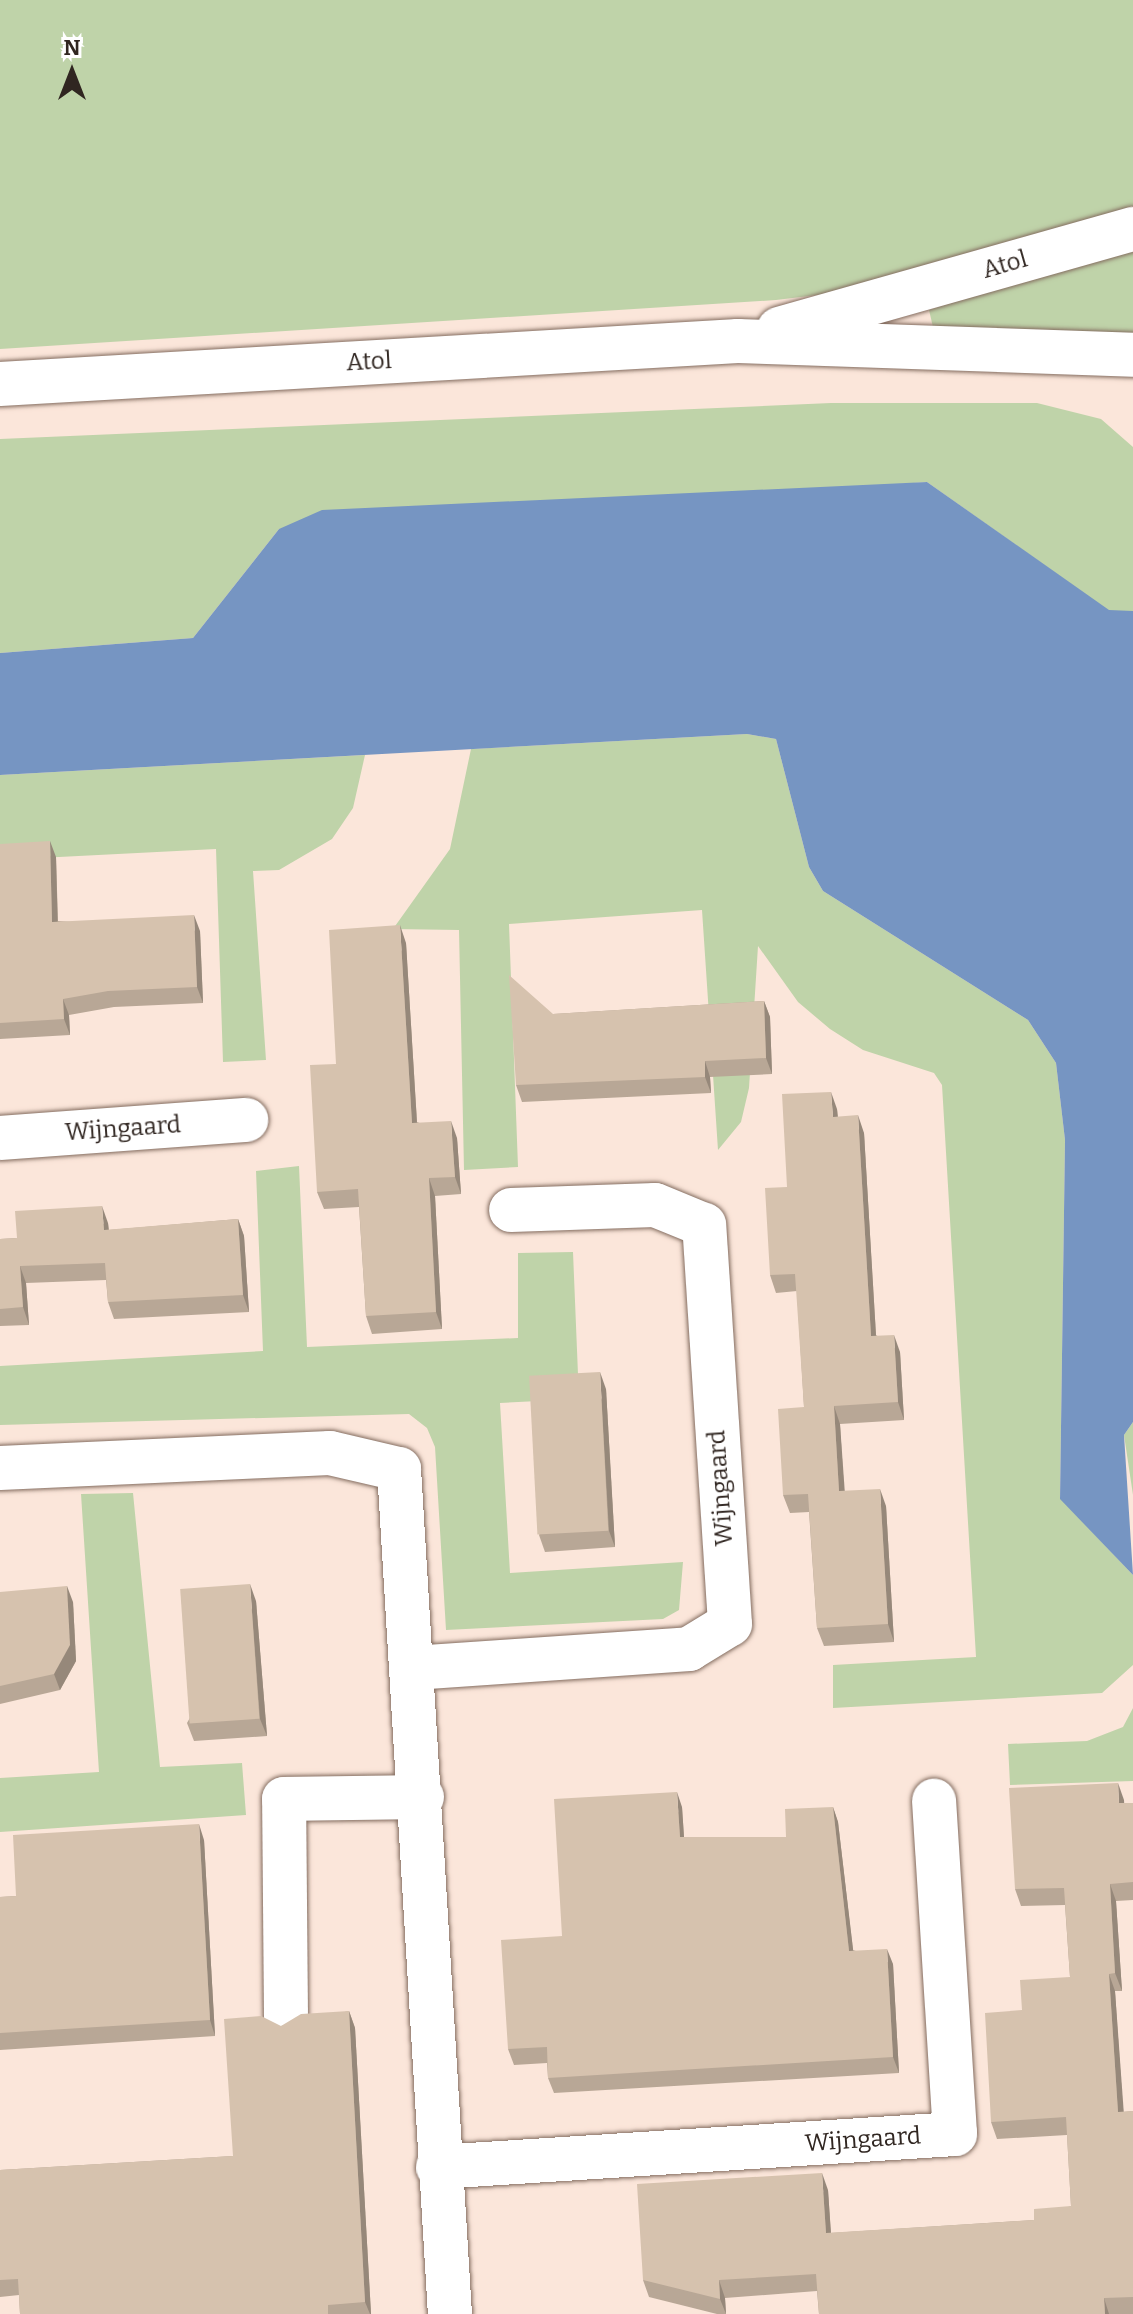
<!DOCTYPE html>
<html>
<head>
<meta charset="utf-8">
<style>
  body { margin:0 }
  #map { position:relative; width:1133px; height:2314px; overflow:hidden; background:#fbe6da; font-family:Bitter,serif }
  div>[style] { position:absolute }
  .green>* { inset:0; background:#bfd3a9 }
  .water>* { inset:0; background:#7695c2 }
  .roads { filter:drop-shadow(0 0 2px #846d60) drop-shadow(0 0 2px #846d60) }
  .minor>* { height:44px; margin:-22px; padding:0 22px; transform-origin:22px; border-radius:22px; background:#fff }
  .tertiary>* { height:44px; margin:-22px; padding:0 22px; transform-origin:22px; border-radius:22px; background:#fff }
  .wall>* { inset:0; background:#b8a796 }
  .shaded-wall>* { inset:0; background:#96887a }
  .building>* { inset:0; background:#d6c2ae; transform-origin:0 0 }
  span { translate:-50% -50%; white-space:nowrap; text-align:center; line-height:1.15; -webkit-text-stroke:6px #fff; paint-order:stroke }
  .street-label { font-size:24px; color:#302621 }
  .north { position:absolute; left:32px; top:32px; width:80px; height:80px; -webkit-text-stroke:6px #fff; paint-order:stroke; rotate:0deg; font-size:22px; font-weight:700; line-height:32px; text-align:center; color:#302621 }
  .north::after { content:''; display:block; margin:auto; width:28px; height:36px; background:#302621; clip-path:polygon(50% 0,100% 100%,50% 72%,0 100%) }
</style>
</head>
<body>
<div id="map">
  <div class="green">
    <div style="clip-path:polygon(0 0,1133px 0,1133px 206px,875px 288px,776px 300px,0 349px)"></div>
    <div style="clip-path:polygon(1133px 245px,1133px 334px,933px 327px,929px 310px)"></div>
    <div style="clip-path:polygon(831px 403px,1037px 403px,1101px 419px,1133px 447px,1133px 611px,1109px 611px,927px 482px,279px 529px,193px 638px,0 653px,0 439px)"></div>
    <div style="clip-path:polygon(747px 734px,776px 739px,809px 867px,823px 891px,1028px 1020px,1056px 1063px,1065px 1140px,1060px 1498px,1133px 1575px,1133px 1665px,1102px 1693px,833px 1708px,833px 1665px,976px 1657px,942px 1085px,934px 1073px,863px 1050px,830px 1029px,798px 1002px,758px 946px,749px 1088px,741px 1122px,718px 1150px,702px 910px,509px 924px,518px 1167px,464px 1170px,459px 930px,393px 929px,450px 849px,471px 749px)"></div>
    <div style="clip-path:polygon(365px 755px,353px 808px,332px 839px,279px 870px,253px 871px,266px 1060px,223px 1062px,216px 849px,0 860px,0 775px)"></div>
    <div style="clip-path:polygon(299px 1166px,307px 1347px,518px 1338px,518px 1253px,573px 1252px,579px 1399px,500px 1403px,510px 1573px,683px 1562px,679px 1610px,663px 1619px,446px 1630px,435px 1447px,427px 1428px,409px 1414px,0 1425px,0 1366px,263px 1351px,256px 1171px)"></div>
    <div style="clip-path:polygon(1133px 1422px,1133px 1495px,1124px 1435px)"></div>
    <div style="clip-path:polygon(133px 1493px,160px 1767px,242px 1763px,246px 1815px,0 1832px,0 1778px,99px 1772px,81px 1494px)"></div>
    <div style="clip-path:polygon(1133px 1708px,1133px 1781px,1010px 1785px,1008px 1744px,1087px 1741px,1123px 1727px)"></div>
  </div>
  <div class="water">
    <div style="clip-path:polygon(927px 482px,1109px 610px,1133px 611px,1133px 1422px,1124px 1435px,1133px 1575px,1060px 1499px,1065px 1140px,1056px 1063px,1028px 1020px,823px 891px,809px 867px,776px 739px,747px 734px,0 775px,0 653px,193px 638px,279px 529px,322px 510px)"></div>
  </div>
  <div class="roads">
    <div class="minor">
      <div style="left:0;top:1138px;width:247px;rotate:-4.2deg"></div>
      <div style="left:0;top:1468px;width:330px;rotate:-2.6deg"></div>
      <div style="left:330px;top:1453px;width:71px;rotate:13.1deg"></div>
      <div style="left:399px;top:1469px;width:847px;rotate:86.55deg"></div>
      <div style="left:413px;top:1668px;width:277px;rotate:-3.9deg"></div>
      <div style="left:689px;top:1649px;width:48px;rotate:-31.4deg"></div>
      <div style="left:730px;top:1624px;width:400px;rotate:-93.7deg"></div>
      <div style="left:704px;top:1225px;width:53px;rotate:-157.8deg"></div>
      <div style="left:655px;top:1205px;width:144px;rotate:178deg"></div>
      <div style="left:286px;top:2017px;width:218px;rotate:-90.5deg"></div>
      <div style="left:284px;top:1799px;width:138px;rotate:-0.8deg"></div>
      <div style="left:438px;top:2167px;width:518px;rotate:-3.65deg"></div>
      <div style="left:955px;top:2134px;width:334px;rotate:-93.6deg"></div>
    </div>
    <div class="tertiary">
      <div style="left:779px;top:329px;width:368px;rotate:-15.8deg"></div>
      <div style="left:0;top:384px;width:739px;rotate:-3.33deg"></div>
      <div style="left:738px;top:341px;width:395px;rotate:2deg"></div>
    </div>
  </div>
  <div class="wall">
    <div style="clip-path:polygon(0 844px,56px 857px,58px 921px,200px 931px,203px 1003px,114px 1007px,69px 1015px,70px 1035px,0 1039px)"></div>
    <div style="clip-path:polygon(406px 943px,417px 1122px,457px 1138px,461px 1194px,435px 1196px,442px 1329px,372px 1334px,366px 1316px,359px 1207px,324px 1209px,317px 1192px,336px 1064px)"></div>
    <div style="clip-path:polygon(764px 1001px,770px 1017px,772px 1074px,710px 1077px,711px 1093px,522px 1102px,516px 1085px,553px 1014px)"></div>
    <div style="clip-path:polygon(837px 1109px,838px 1117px,864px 1133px,876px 1335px,900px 1352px,904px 1420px,840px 1424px,844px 1491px,886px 1506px,894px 1642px,824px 1646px,817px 1628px,809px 1512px,790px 1513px,783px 1495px,804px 1407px,797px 1291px,776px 1293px,770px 1275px)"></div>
    <div style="clip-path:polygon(238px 1219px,244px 1236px,249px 1312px,114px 1319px,108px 1302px,106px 1280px,26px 1283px,29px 1325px,0 1326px,0 1239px,17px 1238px,108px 1223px,109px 1230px)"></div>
    <div style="clip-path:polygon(606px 1389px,615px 1547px,545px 1552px,539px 1535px)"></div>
    <div style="clip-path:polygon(0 1592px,73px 1602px,76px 1661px,60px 1690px,0 1704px)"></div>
    <div style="clip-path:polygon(256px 1601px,267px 1736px,194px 1741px,187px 1723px)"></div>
    <div style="clip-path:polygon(1124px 1800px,1124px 1803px,1133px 1803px,1133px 1900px,1116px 1901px,1122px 1991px,1115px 1991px,1123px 2112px,1133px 2111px,1133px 2314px,819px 2314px,817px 2291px,725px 2298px,726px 2314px,717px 2314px,649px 2297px,643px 2280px,828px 2190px,831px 2233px,1034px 2220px,1071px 2206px,1067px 2135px,997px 2139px,991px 2122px,1022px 2010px,1070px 1977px,1065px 1905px,1021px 1906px,1015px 1889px)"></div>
    <div style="clip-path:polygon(682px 1807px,684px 1837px,786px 1837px,833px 1807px,838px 1822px,853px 1950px,893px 1964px,899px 2073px,554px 2093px,548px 2078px,547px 2063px,514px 2065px,508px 2049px)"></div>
    <div style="clip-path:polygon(204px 1840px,215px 2036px,0 2050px,0 1897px,16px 1896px)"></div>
    <div style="clip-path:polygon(349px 2011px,355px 2028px,371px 2314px,20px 2314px,19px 2295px,0 2297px,0 2170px,233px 2156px,281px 2026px)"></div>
  </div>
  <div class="shaded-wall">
    <div style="clip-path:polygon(50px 841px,56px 857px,58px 938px,52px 922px)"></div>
    <div style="clip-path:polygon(194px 915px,200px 931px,203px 1003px,197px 987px)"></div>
    <div style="clip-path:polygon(400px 925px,406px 943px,418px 1140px,412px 1123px)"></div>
    <div style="clip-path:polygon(63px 999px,69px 1015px,70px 1035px,64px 1019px)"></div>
    <div style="clip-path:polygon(764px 1001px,770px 1017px,772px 1074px,766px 1058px)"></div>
    <div style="clip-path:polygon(705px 1061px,710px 1077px,711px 1093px,705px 1077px)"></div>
    <div style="clip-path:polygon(831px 1092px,837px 1109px,839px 1134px,833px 1117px)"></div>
    <div style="clip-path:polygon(858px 1115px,864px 1133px,877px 1353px,871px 1336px)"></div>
    <div style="clip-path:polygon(451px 1121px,457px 1138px,461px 1194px,455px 1177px)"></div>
    <div style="clip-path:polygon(429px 1178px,435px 1196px,442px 1329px,436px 1312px)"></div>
    <div style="clip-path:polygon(102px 1206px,108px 1223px,110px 1247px,104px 1230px)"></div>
    <div style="clip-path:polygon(238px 1219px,244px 1236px,249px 1312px,243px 1295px)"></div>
    <div style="clip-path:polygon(20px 1266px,26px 1283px,29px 1325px,23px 1307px)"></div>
    <div style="clip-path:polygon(894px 1335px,900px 1352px,904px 1420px,898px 1402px)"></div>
    <div style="clip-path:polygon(600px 1372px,606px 1389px,615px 1547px,609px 1531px)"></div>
    <div style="clip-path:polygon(834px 1406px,840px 1424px,846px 1509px,839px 1491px)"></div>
    <div style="clip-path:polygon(880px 1489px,886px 1506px,894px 1642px,888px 1624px)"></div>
    <div style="clip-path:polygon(250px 1584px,256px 1601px,267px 1736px,260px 1719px)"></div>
    <div style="clip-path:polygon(67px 1586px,73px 1602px,76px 1661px,60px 1690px,54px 1674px)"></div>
    <div style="clip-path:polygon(1118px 1783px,1124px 1800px,1125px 1821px,1119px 1803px)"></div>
    <div style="clip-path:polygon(677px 1792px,682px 1807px,685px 1853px,680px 1837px)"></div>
    <div style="clip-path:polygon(833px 1807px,838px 1822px,855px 1966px,849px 1951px)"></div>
    <div style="clip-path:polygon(199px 1824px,204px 1840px,215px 2036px,210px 2020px)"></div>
    <div style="clip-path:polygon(1110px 1884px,1116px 1901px,1122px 1991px,1115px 1973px)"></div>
    <div style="clip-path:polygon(887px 1949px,893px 1964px,899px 2073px,893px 2057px)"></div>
    <div style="clip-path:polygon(1109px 1974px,1115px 1991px,1125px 2129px,1118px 2112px)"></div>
    <div style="clip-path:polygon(349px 2011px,355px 2028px,371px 2314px,370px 2314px,365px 2302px)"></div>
    <div style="clip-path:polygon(822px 2173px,828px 2190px,832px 2250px,826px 2233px)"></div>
    <div style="clip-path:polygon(719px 2280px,725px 2298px,726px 2314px,720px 2299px)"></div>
    <div style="clip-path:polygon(1104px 2298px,1109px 2314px,1105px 2314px)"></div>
  </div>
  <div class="building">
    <div style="clip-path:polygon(50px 841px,52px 922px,194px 915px,197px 987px,108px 991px,63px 999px,64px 1019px,0 1023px,0 844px)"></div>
    <div style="clip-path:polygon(400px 925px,412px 1123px,451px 1121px,455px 1177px,429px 1178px,436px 1312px,366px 1316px,358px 1189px,317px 1192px,310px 1065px,336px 1064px,329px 930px)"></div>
    <div style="clip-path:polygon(509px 975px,553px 1014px,764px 1001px,766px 1058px,705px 1061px,705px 1077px,516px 1085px)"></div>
    <div style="clip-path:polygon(831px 1092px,833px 1117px,858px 1115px,871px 1336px,894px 1335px,898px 1402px,834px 1406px,839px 1491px,880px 1489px,888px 1624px,817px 1628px,808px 1494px,783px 1495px,778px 1409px,804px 1407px,795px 1274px,770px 1275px,765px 1188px,787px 1187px,782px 1094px)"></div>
    <div style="clip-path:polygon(102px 1206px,104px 1230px,238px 1219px,243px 1295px,108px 1302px,105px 1263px,20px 1266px,23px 1307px,0 1309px,0 1239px,17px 1238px,15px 1211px)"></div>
    <div style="left:600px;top:1372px;width:159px;height:71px;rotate:87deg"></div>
    <div style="left:250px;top:1584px;width:135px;height:70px;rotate:86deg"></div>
    <div style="clip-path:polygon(67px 1586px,70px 1645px,54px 1674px,0 1686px,0 1592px)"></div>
    <div style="clip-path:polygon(1118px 1783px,1119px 1803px,1133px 1803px,1133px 1882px,1110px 1884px,1115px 1973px,1109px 1974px,1118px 2112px,1133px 2111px,1133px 2297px,1104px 2298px,1105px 2314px,819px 2314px,816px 2274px,719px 2280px,720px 2299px,643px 2280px,637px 2184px,822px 2173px,826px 2233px,1034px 2220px,1034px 2209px,1071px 2206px,1066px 2117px,991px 2122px,985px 2013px,1022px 2010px,1020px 1980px,1070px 1977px,1064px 1888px,1015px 1889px,1009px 1788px)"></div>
    <div style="clip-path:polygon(677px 1792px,680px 1837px,786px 1837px,785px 1809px,833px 1807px,849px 1951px,887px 1949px,893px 2057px,548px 2078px,547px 2047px,508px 2049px,501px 1940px,562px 1936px,554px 1799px)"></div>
    <div style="clip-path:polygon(199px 1824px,210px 2020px,0 2033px,0 1897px,16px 1896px,13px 1835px)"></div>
    <div style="clip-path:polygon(349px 2011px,365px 2302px,328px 2305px,328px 2314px,20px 2314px,18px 2279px,0 2280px,0 2170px,233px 2156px,224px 2019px,261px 2016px,281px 2026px,301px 2014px)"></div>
  </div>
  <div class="street-label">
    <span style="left:1005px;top:265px;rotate:-16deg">Atol</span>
    <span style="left:369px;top:362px;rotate:-3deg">Atol</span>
    <span style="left:123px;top:1129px;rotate:-4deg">Wijngaard</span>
    <span style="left:721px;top:1488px;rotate:-94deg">Wijngaard</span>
    <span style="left:863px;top:2140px;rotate:-4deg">Wijngaard</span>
  </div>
  <div class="north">N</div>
</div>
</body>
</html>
